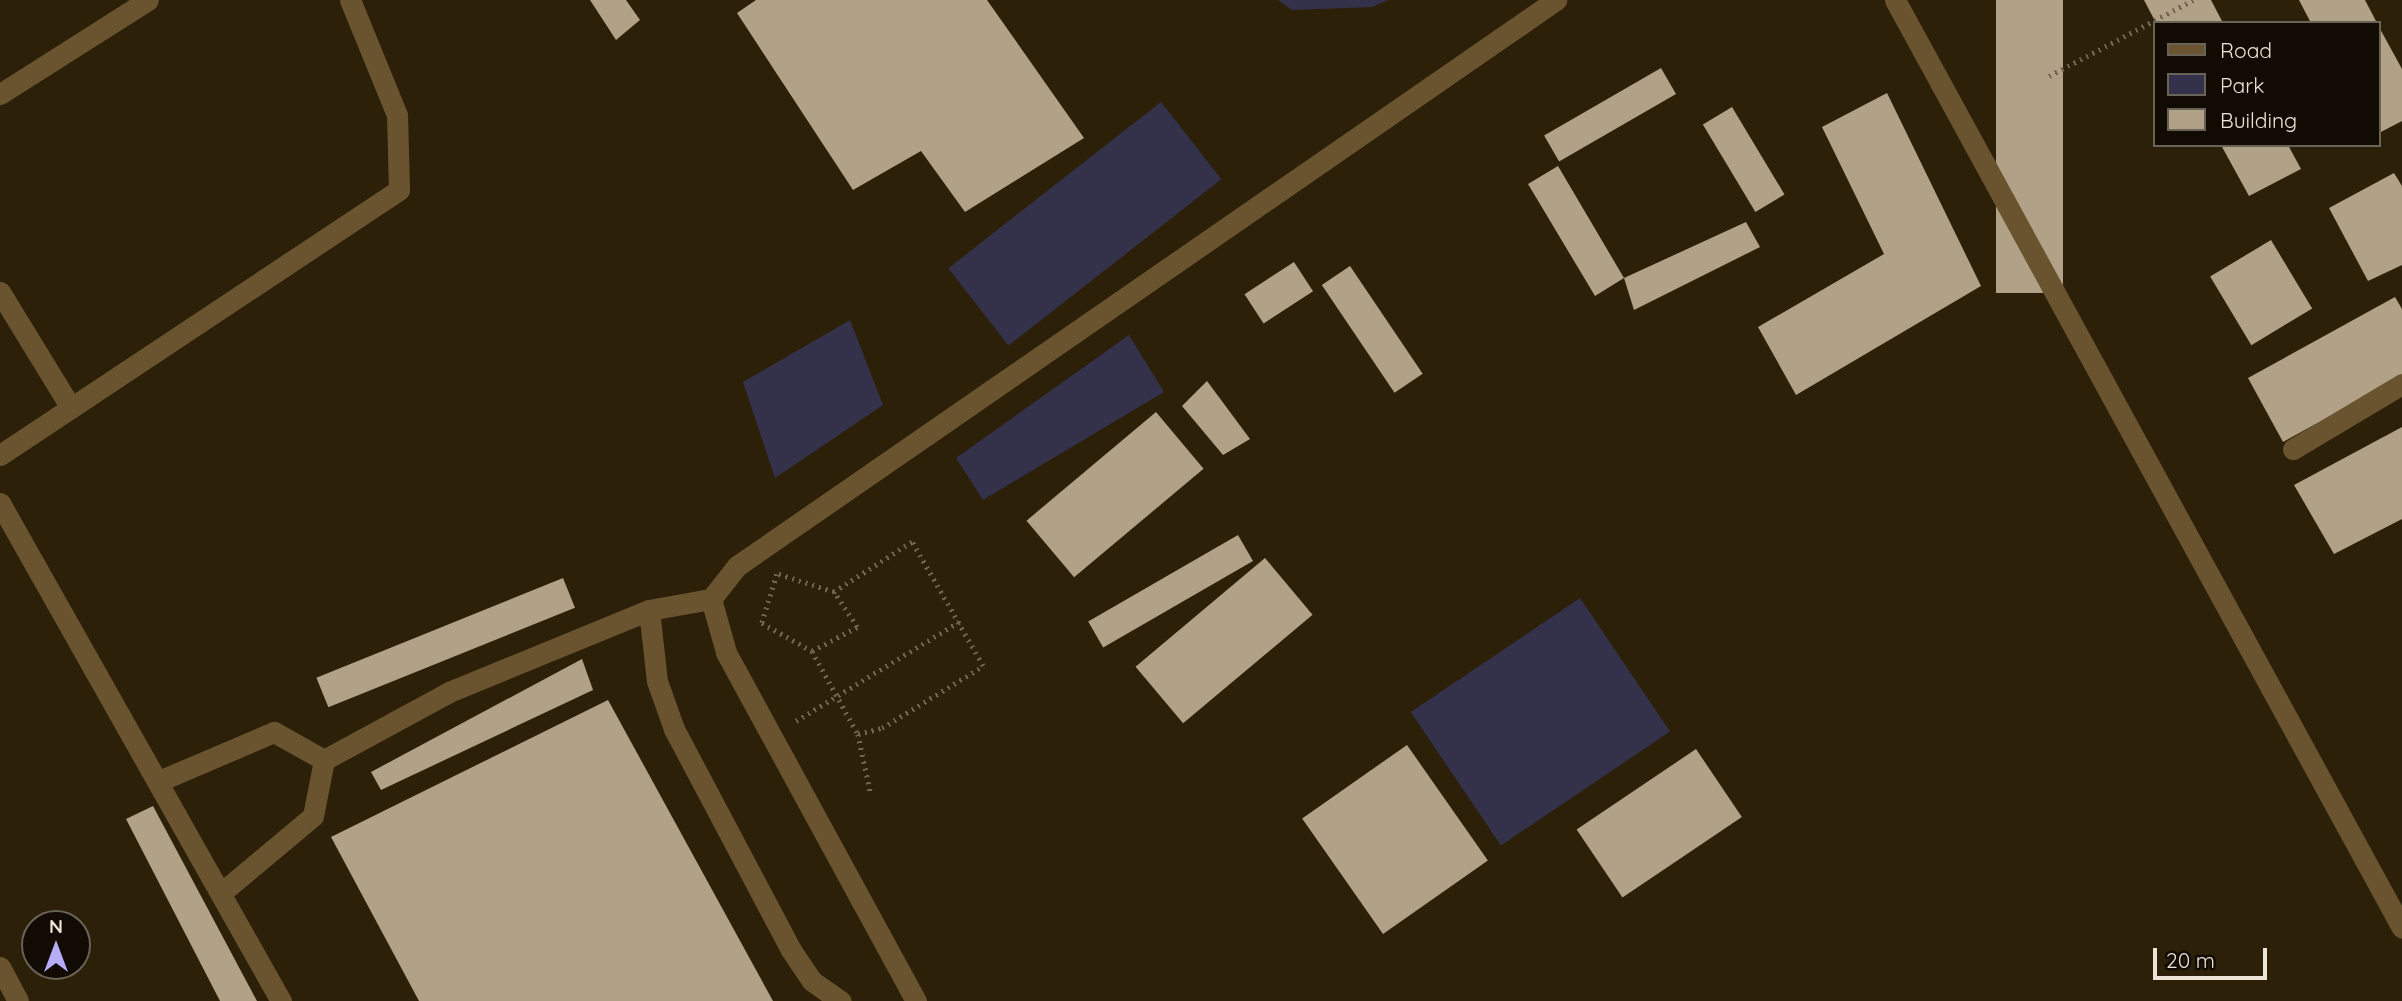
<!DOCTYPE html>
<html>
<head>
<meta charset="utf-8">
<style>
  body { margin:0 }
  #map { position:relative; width:2402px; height:1001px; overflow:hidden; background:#2d2009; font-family:Quicksand,sans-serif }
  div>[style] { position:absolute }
  .green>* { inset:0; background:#34314b; transform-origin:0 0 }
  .building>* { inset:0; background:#b1a187; transform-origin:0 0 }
  .path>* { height:4.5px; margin-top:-2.25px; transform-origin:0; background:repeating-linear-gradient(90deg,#706450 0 2px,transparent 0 7px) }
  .minor>* { height:21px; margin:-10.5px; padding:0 10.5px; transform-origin:10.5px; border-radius:10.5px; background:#69542f }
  span { translate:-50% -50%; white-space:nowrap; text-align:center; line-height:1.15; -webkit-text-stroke:7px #110b03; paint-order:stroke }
  .legend { position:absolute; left:2153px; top:21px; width:228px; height:126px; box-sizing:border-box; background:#110b03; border:2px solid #696257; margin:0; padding:9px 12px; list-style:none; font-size:21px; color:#ece4d6 }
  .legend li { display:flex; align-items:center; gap:14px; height:35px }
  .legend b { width:35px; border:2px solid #696257 }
  .north { position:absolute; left:21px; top:910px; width:70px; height:70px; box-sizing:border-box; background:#110b03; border:2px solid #696257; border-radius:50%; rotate:0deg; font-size:19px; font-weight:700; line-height:28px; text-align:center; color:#ece4d6 }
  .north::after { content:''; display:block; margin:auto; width:24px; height:32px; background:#b6acf8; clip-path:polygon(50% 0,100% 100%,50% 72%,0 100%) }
  .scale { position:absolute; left:2153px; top:948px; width:114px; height:32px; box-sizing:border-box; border:4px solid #ece4d6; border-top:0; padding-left:9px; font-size:21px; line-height:24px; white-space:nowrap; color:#ece4d6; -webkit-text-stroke:5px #110b03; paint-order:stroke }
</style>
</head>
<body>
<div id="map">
  <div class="green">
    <div style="clip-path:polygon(1278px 0,1388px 0,1372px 7px,1292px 10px)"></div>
    <div style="left:1161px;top:102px;width:98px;height:270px;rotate:52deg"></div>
    <div style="clip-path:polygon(850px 320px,883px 405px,775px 478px,743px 382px)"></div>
    <div style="clip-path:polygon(1129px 335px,1164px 392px,983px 500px,956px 458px)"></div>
    <div style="left:1580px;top:598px;width:161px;height:204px;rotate:56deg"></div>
  </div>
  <div class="building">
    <div style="clip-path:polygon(590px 0,626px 0,640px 20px,616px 40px)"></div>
    <div style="clip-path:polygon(756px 0,987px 0,1084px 138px,965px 212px,921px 151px,853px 190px,737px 13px)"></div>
    <div style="left:1996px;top:0;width:67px;height:293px"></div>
    <div style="clip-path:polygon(2144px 0,2211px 0,2223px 23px,2156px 23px)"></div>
    <div style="clip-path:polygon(2299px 0,2365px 0,2377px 23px,2311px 23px)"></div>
    <div style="clip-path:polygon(2379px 27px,2402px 69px,2402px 121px,2379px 133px)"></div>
    <div style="left:1661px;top:68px;width:30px;height:135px;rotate:60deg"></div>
    <div style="clip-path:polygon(1887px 93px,1981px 286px,1796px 395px,1758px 327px,1884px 254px,1822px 127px)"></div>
    <div style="left:1732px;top:107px;width:102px;height:34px;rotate:59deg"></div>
    <div style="clip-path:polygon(2221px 145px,2288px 145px,2301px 169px,2249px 196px)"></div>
    <div style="clip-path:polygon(1558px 166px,1624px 278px,1746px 222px,1760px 247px,1634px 310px,1624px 278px,1595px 296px,1528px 184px)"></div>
    <div style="clip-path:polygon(2394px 173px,2402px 186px,2402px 265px,2368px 281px,2329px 208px)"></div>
    <div style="left:2271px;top:240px;width:80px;height:71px;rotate:59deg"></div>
    <div style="left:1294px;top:262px;width:35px;height:59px;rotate:57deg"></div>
    <div style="left:1350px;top:266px;width:130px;height:34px;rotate:56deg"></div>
    <div style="clip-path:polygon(2395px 297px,2402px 309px,2402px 377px,2283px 442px,2248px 378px)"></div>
    <div style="clip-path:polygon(1207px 381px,1250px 439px,1223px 455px,1182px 406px)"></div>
    <div style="left:1156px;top:412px;width:74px;height:169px;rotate:50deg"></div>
    <div style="clip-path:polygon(2402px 427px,2402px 519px,2334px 554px,2294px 485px)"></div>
    <div style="left:1238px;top:535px;width:30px;height:173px;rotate:60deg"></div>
    <div style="left:1265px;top:558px;width:74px;height:169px;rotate:50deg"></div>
    <div style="left:563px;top:578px;width:32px;height:266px;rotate:68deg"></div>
    <div style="clip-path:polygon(582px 659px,593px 690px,381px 790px,371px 772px)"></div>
    <div style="clip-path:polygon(608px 700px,773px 1001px,419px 1001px,331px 837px)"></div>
    <div style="left:1407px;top:745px;width:141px;height:128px;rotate:55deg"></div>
    <div style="left:1696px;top:749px;width:82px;height:144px;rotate:56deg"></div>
    <div style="clip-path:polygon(153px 806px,257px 1001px,220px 1001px,126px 819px)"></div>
  </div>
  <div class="path">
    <div style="left:2049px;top:76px;width:163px;rotate:-27.8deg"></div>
    <div style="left:812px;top:651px;width:51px;rotate:-28.1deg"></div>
    <div style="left:857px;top:627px;width:42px;rotate:-123.3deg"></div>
    <div style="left:796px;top:721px;width:191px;rotate:-31.3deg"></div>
    <div style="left:858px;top:734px;width:25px;rotate:-14deg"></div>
    <div style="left:882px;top:728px;width:119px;rotate:-31.5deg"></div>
    <div style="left:983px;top:666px;width:143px;rotate:-119.8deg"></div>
    <div style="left:912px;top:542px;width:93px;rotate:147.3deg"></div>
    <div style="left:834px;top:592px;width:60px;rotate:-162.5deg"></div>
    <div style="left:777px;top:574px;width:51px;rotate:107deg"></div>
    <div style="left:762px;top:623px;width:57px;rotate:29.2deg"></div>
    <div style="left:812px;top:651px;width:95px;rotate:61deg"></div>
    <div style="left:858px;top:734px;width:61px;rotate:77.8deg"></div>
  </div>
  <div class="minor">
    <div style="left:1895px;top:0;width:1057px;rotate:61.35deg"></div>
    <div style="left:0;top:94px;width:175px;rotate:-32.4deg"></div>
    <div style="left:0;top:292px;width:136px;rotate:58.5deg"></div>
    <div style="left:2293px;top:449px;width:127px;rotate:-30.8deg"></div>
    <div style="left:0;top:455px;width:479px;rotate:-33.6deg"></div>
    <div style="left:399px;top:190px;width:75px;rotate:-91.5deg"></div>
    <div style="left:397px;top:115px;width:124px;rotate:-112.2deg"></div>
    <div style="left:0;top:503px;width:572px;rotate:60.57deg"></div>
    <div style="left:649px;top:610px;width:71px;rotate:83.6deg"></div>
    <div style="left:657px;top:681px;width:51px;rotate:70.5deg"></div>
    <div style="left:674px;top:729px;width:250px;rotate:62.1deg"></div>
    <div style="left:791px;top:950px;width:37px;rotate:56deg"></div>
    <div style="left:812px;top:981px;width:35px;rotate:35deg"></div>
    <div style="left:324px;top:760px;width:142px;rotate:-28.5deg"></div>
    <div style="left:449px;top:692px;width:216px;rotate:-22.3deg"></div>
    <div style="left:649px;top:610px;width:63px;rotate:-10.1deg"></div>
    <div style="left:159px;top:781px;width:125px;rotate:-23.1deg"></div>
    <div style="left:274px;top:732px;width:57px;rotate:29.2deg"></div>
    <div style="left:221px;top:893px;width:120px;rotate:-39.9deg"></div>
    <div style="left:313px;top:816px;width:57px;rotate:-78.9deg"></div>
    <div style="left:0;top:967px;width:38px;rotate:62deg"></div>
    <div style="left:916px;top:1001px;width:397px;rotate:-118.6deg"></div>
    <div style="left:726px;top:652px;width:55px;rotate:-105.8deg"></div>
    <div style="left:711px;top:599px;width:42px;rotate:-51.8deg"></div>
    <div style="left:737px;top:566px;width:996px;rotate:-34.65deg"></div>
  </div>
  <ul class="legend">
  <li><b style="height:9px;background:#69542f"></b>Road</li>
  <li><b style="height:19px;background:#34314b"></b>Park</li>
  <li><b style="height:19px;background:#b1a187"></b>Building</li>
  </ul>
  <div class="north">N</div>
  <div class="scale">20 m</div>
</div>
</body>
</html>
